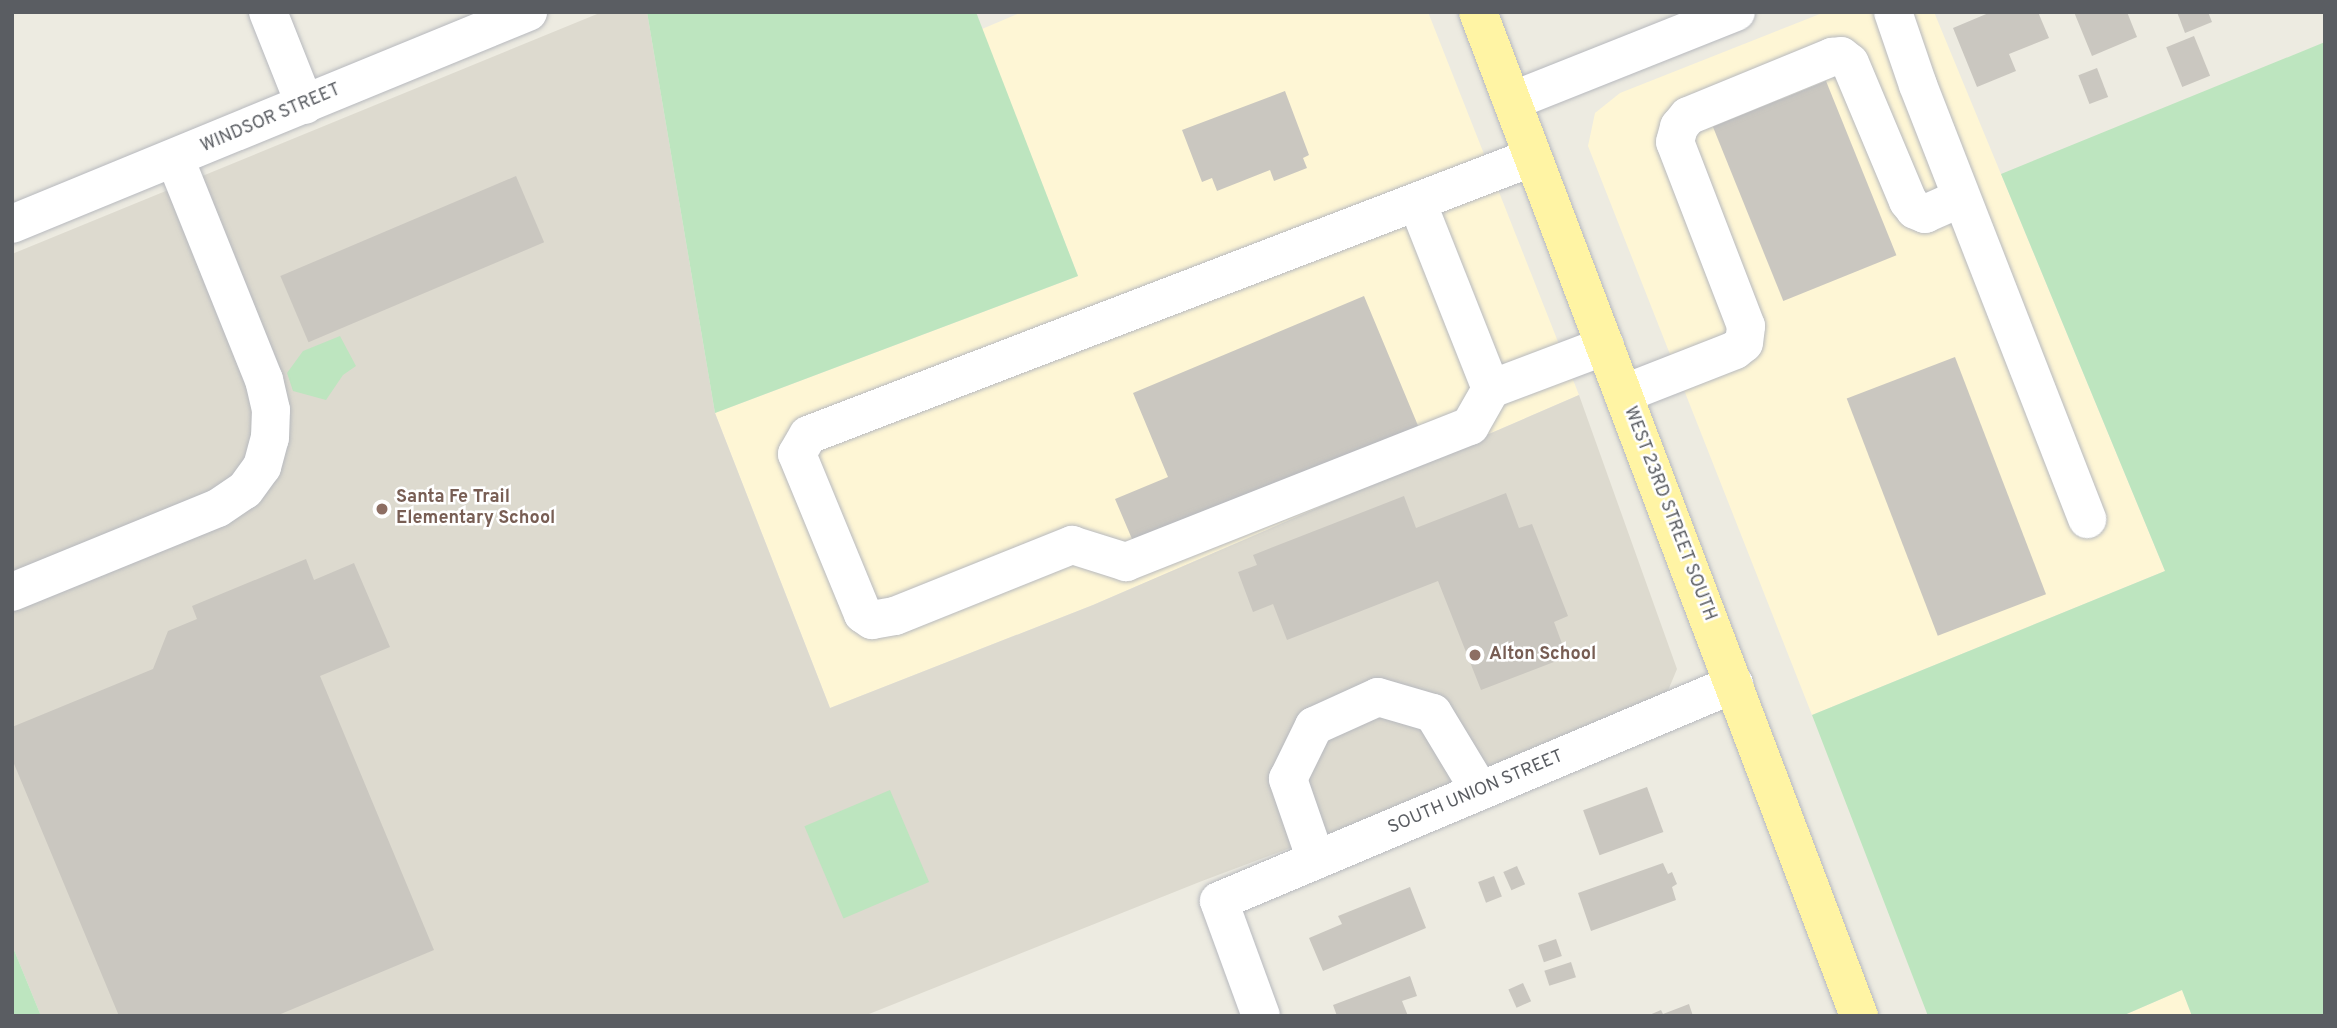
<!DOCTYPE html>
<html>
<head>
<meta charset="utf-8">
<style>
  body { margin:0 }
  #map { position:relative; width:2337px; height:1028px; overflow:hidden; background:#edebe1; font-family:Overpass,sans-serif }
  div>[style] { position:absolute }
  .commercial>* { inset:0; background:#fef6d5 }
  .education>* { inset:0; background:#dddacf }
  .green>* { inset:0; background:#bde5bf; transform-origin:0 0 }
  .building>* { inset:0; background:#cac7c0; transform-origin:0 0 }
  .roads { filter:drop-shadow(0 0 2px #b7b9be) drop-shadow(0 0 2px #b7b9be) }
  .minor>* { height:38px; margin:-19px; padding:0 19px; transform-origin:19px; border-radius:19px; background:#fff }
  .major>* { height:38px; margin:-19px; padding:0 19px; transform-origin:19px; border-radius:19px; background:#fff4a4 }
  .dots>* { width:19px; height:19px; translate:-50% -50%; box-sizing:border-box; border:4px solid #fff; border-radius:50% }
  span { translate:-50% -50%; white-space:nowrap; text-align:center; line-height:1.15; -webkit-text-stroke:5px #fff; paint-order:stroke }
  .street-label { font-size:18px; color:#5a5d62 }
  .education-label { font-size:18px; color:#785e54; font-weight:700 }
  .left { translate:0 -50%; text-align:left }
  .frame { position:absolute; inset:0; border:14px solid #5a5d62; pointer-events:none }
</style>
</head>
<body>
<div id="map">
  <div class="commercial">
    <div style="clip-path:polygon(1022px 12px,1428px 12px,1579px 395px,1093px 605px,830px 708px,715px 413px,1078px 276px,982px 29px)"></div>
    <div style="clip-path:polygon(1825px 12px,1934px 12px,2165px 571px,1812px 715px,1588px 146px,1595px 113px,1620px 93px)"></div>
    <div style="clip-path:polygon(2182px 990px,2192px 1016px,2122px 1016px)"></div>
  </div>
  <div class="education">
    <div style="clip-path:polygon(602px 12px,647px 12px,715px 413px,830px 708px,1093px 605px,1579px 395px,1677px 669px,1667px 693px,1518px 763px,1202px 881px,864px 1016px,41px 1016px,12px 945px,12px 254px)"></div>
  </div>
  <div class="green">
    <div style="clip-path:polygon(647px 12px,976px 12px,1078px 276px,715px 413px)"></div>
    <div style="clip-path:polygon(2325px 42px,2325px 1016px,2192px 1016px,2182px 990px,2122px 1016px,1928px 1016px,1812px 715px,2165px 571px,2001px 174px)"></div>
    <div style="clip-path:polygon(340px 336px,356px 366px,343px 375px,326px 400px,293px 391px,287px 373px,303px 351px)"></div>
    <div style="left:890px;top:790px;width:100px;height:93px;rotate:67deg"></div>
    <div style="clip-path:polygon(12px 945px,41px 1016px,12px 1016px)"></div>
  </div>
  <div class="building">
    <div style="clip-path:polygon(1991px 12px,2038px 12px,2049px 38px,2009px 54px,2016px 71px,1977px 87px,1953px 28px)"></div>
    <div style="clip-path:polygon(2074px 12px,2127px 12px,2137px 37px,2092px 56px)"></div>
    <div style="clip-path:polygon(2177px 12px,2208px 12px,2212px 22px,2185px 33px)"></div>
    <div style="left:2194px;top:36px;width:43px;height:30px;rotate:68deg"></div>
    <div style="left:2097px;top:68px;width:31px;height:20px;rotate:69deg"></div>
    <div style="left:1826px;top:81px;width:188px;height:122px;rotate:68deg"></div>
    <div style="clip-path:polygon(1285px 91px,1309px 155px,1303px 158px,1307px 168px,1274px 181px,1270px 170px,1217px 191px,1212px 178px,1202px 182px,1182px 130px)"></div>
    <div style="left:516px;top:176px;width:72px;height:256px;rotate:67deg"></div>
    <div style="clip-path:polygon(1364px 296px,1419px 428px,1135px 546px,1115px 499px,1168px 477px,1133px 393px)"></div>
    <div style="left:1955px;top:357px;width:254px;height:116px;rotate:69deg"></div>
    <div style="clip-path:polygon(1506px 493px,1519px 528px,1532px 524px,1568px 616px,1554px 622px,1567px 657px,1481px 690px,1438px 581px,1287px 640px,1273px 604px,1253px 612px,1238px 572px,1257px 565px,1253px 555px,1404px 496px,1416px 528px)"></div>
    <div style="clip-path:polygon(306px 559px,314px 580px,354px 563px,390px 647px,320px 676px,434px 950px,276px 1016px,119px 1016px,12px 759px,12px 727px,153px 669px,168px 631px,197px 619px,192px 606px)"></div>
    <div style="left:1647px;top:787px;width:48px;height:68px;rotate:70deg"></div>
    <div style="clip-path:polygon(1663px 863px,1668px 874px,1672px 872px,1677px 884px,1672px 887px,1676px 900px,1591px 931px,1578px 893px)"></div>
    <div style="left:1517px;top:866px;width:20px;height:15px;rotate:66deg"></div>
    <div style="left:1494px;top:876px;width:22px;height:17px;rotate:69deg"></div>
    <div style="clip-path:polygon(1410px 887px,1426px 928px,1323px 971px,1309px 938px,1342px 924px,1338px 916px)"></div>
    <div style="left:1556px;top:939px;width:18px;height:19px;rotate:71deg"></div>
    <div style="left:1571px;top:962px;width:16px;height:28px;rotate:72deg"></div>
    <div style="clip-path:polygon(1410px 976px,1417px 996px,1402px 1001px,1408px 1016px,1337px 1016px,1333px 1005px)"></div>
    <div style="left:1523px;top:983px;width:20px;height:16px;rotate:66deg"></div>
    <div style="clip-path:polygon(1689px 1004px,1693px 1016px,1647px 1016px,1661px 1010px,1663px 1014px)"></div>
  </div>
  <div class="roads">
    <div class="minor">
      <div style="left:268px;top:12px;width:100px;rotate:68.3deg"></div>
      <div style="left:1893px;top:12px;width:77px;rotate:71.1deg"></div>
      <div style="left:1918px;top:85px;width:466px;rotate:68.7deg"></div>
      <div style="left:1512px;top:101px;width:241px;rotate:-21.7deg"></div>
      <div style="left:1533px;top:157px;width:776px;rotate:159.02deg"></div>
      <div style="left:808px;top:435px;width:22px;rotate:120deg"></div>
      <div style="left:797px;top:454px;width:173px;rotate:67.6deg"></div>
      <div style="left:863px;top:614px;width:11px;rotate:34deg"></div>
      <div style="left:872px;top:620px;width:23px;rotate:-10deg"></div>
      <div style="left:895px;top:616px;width:191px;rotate:-21.9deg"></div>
      <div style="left:1072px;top:545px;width:57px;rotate:17.5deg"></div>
      <div style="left:1126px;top:562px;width:370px;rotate:-21.6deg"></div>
      <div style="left:1470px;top:426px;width:43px;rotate:-60.4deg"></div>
      <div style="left:1491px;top:389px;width:122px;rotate:-20.7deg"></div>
      <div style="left:1417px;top:202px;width:201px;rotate:68.4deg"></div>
      <div style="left:12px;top:224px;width:558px;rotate:-22.34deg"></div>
      <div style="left:1623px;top:394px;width:120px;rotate:-21.4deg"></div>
      <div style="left:1735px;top:350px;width:11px;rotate:-38deg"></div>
      <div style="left:1744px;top:343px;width:17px;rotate:-83deg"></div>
      <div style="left:1746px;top:326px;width:197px;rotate:-111.1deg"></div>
      <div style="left:1675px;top:142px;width:16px;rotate:-75deg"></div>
      <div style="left:1679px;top:127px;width:14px;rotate:-51deg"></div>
      <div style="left:1688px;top:116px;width:156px;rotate:-22.3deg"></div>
      <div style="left:1832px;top:57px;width:9px;rotate:-6deg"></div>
      <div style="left:1841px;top:56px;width:11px;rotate:38deg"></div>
      <div style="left:1850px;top:63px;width:150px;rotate:67.2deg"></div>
      <div style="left:1908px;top:201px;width:11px;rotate:52deg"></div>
      <div style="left:1915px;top:210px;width:11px;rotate:22deg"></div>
      <div style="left:1925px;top:214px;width:39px;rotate:-24deg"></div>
      <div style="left:12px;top:592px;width:222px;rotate:-22.2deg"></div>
      <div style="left:218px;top:508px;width:32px;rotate:-34deg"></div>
      <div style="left:245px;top:490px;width:29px;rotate:-54deg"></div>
      <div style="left:262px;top:467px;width:30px;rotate:-75deg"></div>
      <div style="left:270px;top:438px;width:28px;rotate:-88deg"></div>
      <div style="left:271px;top:410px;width:31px;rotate:-103deg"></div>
      <div style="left:264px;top:380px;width:238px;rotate:-111.9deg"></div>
      <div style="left:1316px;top:860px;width:86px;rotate:-109.1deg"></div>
      <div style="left:1288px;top:779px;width:59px;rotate:-63.9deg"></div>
      <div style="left:1314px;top:726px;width:70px;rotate:-24.4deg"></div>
      <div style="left:1378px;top:697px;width:57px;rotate:16.2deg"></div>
      <div style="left:1433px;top:713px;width:91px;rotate:58.9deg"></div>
      <div style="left:1261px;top:1016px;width:122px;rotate:-110.1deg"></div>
      <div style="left:1219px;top:901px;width:559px;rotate:-22.85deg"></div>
    </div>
    <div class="major">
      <div style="left:1478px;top:12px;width:1074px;rotate:69.22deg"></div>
    </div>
  </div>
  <div class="dots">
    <div style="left:382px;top:509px;background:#8d6e63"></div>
    <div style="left:1475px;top:655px;background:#8d6e63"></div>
  </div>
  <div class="street-label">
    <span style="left:271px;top:119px;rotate:-23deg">WINDSOR STREET</span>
    <span style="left:1669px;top:514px;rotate:69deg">WEST 23RD STREET SOUTH</span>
    <span style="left:1476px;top:793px;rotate:-23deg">SOUTH UNION STREET</span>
  </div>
  <div class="education-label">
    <span class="left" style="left:396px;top:509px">Santa Fe Trail<br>Elementary School</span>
    <span class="left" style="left:1489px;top:655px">Alton School</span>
  </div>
  <div class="frame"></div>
</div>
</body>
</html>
